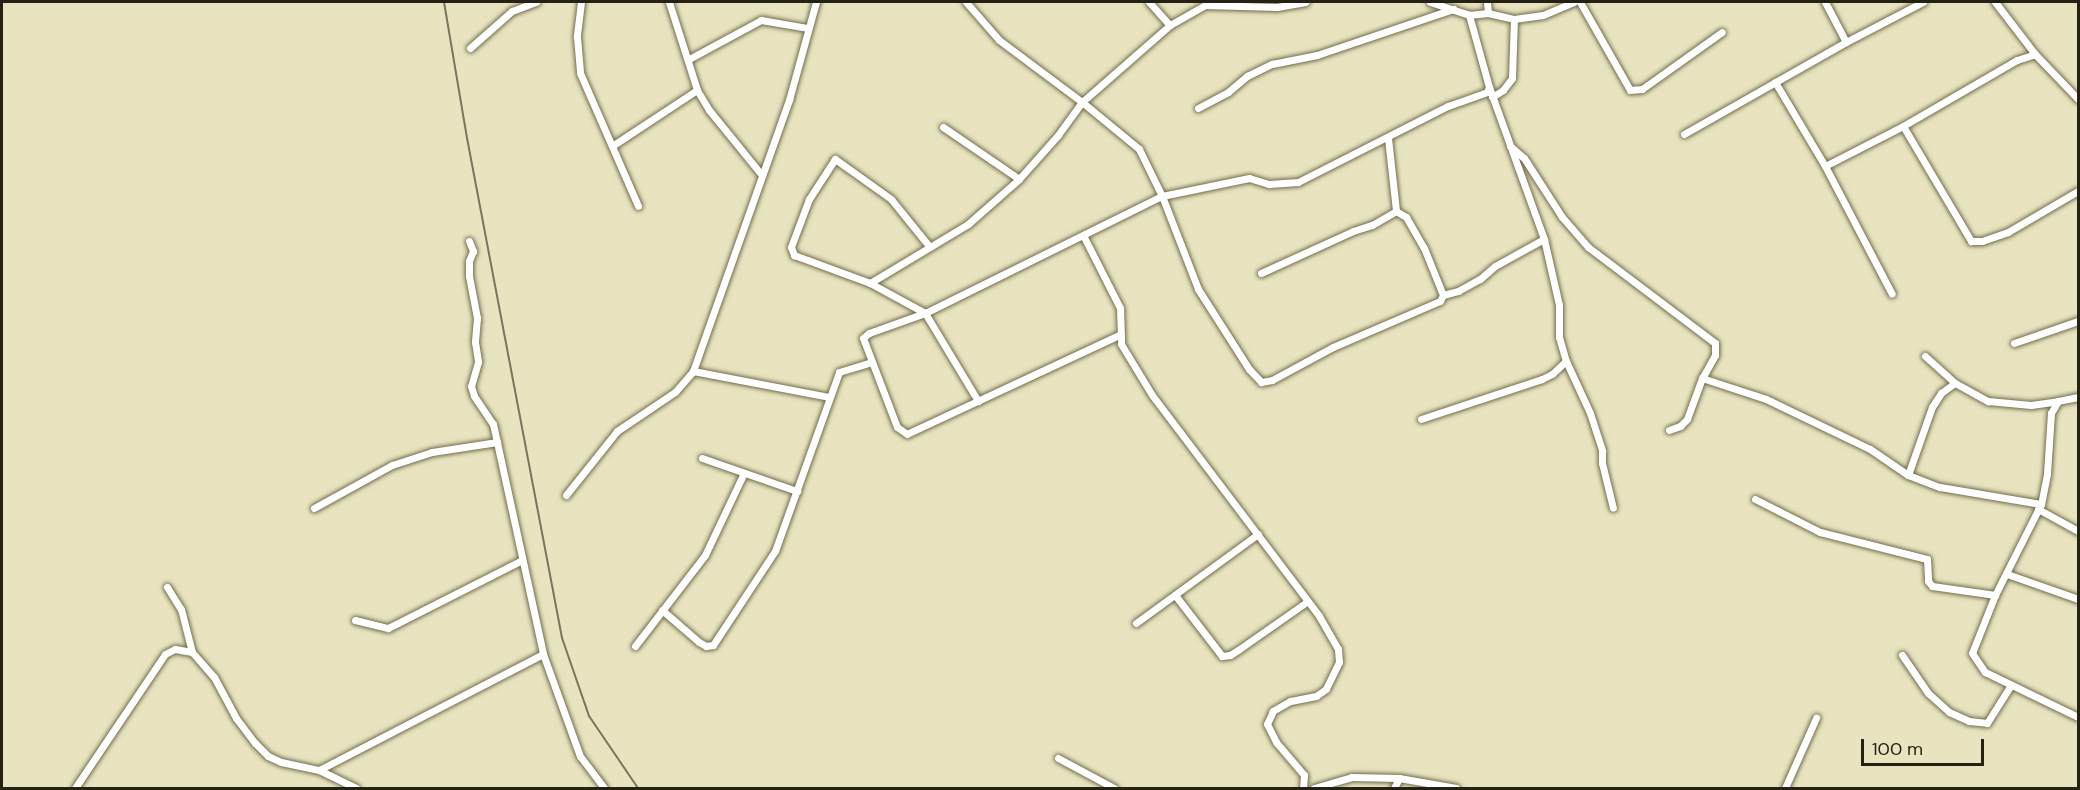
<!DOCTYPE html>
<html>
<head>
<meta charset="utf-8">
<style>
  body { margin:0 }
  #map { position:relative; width:2080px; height:790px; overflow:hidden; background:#e9e4c0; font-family:"DM Sans",sans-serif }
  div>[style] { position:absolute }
  .roads { filter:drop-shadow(0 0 2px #726d4d) drop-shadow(0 0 2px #726d4d) }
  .street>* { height:7px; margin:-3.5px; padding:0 3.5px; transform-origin:3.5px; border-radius:3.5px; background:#fff }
  .rail>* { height:2px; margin:-1px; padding:0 1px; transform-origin:1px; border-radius:1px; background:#79755f }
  span { translate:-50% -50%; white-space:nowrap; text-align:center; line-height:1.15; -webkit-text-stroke:6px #e9e4c0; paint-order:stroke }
  .frame { position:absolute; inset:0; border:3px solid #242215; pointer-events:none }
  .scale { position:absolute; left:1861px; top:739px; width:123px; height:27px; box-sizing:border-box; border:3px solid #242215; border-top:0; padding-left:8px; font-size:18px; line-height:21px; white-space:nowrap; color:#242215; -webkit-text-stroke:4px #e9e4c0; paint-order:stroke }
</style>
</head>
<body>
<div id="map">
  <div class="roads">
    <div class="street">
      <div style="left:581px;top:2px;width:35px;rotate:97deg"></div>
      <div style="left:577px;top:37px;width:36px;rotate:85deg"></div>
      <div style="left:580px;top:73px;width:145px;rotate:66.4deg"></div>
      <div style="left:669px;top:2px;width:92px;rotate:72.3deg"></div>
      <div style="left:697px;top:90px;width:23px;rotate:59deg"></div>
      <div style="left:709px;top:110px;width:82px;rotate:50.9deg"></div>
      <div style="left:966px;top:2px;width:50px;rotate:49deg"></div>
      <div style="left:999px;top:40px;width:104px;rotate:36.8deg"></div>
      <div style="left:1082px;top:102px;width:74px;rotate:39.5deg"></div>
      <div style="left:1139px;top:149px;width:52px;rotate:63.9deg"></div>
      <div style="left:1162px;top:196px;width:100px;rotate:68.8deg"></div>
      <div style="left:1198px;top:289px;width:95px;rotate:57.5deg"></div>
      <div style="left:1249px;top:369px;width:18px;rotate:47deg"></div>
      <div style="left:1261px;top:382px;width:11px;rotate:-10deg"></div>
      <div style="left:1272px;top:380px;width:69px;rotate:-28.4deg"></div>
      <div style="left:1333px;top:347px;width:116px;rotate:-23.3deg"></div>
      <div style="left:1440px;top:301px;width:7px;rotate:-63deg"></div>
      <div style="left:1443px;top:295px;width:16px;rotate:-15deg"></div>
      <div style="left:1458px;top:291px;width:25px;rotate:-29deg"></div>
      <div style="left:1480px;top:279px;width:20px;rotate:-41deg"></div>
      <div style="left:1495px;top:266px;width:56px;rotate:-28.9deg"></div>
      <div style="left:1149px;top:2px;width:31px;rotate:48deg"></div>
      <div style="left:1170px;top:25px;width:40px;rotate:-29.7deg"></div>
      <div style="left:1205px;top:5px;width:72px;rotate:1.6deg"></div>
      <div style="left:1277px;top:7px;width:29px;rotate:-10deg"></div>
      <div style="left:1430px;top:2px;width:41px;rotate:18.4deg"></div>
      <div style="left:1469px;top:15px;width:19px;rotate:-6deg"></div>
      <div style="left:1488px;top:13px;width:27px;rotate:13deg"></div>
      <div style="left:1514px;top:19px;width:29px;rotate:-8deg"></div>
      <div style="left:1543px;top:15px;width:34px;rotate:-23deg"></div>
      <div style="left:1487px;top:2px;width:11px;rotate:85deg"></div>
      <div style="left:1580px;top:2px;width:101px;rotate:60.4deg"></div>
      <div style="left:1630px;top:90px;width:12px;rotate:-5deg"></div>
      <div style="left:1642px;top:89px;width:98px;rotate:-35.5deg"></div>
      <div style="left:1825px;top:2px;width:45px;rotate:62.3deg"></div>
      <div style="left:1995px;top:2px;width:66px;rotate:52.4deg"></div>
      <div style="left:2035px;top:54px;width:62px;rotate:46.3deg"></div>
      <div style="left:470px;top:48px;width:56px;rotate:-41.4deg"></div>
      <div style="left:512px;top:11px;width:26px;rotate:-21deg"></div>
      <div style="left:689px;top:59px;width:82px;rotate:-28.4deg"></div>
      <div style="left:761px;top:20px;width:48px;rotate:9.7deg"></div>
      <div style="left:1775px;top:82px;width:98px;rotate:59.2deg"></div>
      <div style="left:1825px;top:166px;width:88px;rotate:-27.1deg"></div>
      <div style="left:1903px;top:126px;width:132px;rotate:-30.1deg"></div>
      <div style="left:2017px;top:60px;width:19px;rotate:-18deg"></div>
      <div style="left:1489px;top:87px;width:162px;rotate:70.1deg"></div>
      <div style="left:1544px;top:239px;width:68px;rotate:77.2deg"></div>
      <div style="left:1559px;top:305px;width:32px;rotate:90deg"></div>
      <div style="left:1559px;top:337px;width:25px;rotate:74deg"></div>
      <div style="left:1566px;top:361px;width:57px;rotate:65.2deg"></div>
      <div style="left:1590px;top:413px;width:40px;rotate:72deg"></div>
      <div style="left:1602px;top:451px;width:12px;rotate:90deg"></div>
      <div style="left:1602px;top:463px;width:46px;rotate:76.3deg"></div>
      <div style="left:1492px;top:97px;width:13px;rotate:-32deg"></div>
      <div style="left:1503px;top:90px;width:15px;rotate:-53deg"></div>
      <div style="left:1512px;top:78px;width:59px;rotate:-88.1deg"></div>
      <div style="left:1198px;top:108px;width:34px;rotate:-28deg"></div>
      <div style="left:1228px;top:92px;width:25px;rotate:-40deg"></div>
      <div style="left:1247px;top:76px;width:28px;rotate:-26deg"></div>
      <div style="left:1272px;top:64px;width:46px;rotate:-11.3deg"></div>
      <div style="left:1317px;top:55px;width:144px;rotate:-18.7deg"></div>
      <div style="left:1903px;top:126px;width:134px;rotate:59.4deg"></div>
      <div style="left:1971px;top:241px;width:11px"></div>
      <div style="left:1982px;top:241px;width:28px;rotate:-19deg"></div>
      <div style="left:2008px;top:232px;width:81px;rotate:-30.4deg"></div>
      <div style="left:943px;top:127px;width:92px;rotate:34.4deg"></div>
      <div style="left:1684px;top:134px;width:186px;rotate:-29.6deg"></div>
      <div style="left:1846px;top:42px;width:87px;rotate:-27.5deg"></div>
      <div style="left:1388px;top:138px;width:73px;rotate:83.7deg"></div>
      <div style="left:1396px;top:211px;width:12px;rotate:31deg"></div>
      <div style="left:1406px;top:217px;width:36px;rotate:60deg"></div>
      <div style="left:1424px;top:248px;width:51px;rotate:68deg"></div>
      <div style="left:612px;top:146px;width:102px;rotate:-33.4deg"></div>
      <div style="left:1510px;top:146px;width:18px;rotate:41deg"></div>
      <div style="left:1524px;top:158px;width:70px;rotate:57.2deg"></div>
      <div style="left:1562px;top:217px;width:40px;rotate:49deg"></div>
      <div style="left:1588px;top:247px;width:159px;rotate:37.1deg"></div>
      <div style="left:1715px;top:343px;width:12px;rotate:90deg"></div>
      <div style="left:1715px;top:355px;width:26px;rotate:119deg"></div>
      <div style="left:1702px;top:378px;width:67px;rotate:18.2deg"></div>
      <div style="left:1766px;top:399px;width:115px;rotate:25.7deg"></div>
      <div style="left:1870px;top:449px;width:46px;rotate:34.4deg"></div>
      <div style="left:1908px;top:475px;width:34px;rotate:21deg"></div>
      <div style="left:1940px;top:487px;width:102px;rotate:9.6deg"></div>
      <div style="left:1825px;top:166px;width:144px;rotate:62.4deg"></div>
      <div style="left:1083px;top:235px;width:82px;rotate:63.1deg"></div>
      <div style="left:1120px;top:308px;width:36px;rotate:88deg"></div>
      <div style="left:1121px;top:344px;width:60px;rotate:58.7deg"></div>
      <div style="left:1152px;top:395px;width:277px;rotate:52.9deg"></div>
      <div style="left:1319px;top:616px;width:38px;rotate:60deg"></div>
      <div style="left:1338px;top:649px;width:13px;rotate:86deg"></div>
      <div style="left:1339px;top:662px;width:30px;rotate:116deg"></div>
      <div style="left:1326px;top:689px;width:12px;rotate:145deg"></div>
      <div style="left:1316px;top:696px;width:26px;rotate:169deg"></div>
      <div style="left:1290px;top:701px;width:20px;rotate:150deg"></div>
      <div style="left:1273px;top:711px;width:14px;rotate:115deg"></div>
      <div style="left:1267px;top:724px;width:20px;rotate:63deg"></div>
      <div style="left:1276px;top:742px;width:43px;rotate:49.7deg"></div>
      <div style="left:1304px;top:775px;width:13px;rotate:94deg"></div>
      <div style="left:469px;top:241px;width:11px;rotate:68deg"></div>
      <div style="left:473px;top:251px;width:11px;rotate:112deg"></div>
      <div style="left:469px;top:261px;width:15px;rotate:90deg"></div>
      <div style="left:469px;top:276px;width:43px;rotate:79.2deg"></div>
      <div style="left:477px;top:318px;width:24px;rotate:95deg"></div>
      <div style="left:475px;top:342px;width:20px;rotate:81deg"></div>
      <div style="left:478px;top:362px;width:25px;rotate:106deg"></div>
      <div style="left:471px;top:386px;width:10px;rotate:73deg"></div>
      <div style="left:474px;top:396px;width:34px;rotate:56deg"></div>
      <div style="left:493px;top:424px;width:235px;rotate:77.7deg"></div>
      <div style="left:543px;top:654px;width:109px;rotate:70.1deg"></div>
      <div style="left:580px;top:756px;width:40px;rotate:53deg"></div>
      <div style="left:929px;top:246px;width:60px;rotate:-129deg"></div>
      <div style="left:891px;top:199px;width:69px;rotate:-144.5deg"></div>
      <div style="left:835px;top:159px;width:48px;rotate:123deg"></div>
      <div style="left:809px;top:199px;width:51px;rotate:110.6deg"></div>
      <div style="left:791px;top:247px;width:9px;rotate:69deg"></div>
      <div style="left:794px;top:255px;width:81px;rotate:20.2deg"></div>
      <div style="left:870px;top:283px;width:63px;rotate:28.6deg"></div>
      <div style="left:925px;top:313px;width:103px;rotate:58.9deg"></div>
      <div style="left:1261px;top:273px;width:101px;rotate:-24.5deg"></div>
      <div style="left:1353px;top:231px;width:20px;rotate:-18deg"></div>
      <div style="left:1372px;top:225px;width:28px;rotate:-30deg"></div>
      <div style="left:870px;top:283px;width:114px;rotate:-31deg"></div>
      <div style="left:968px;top:224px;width:68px;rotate:-41.4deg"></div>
      <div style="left:1019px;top:179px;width:59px;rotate:-48.4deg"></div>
      <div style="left:1058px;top:135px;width:41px;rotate:-54deg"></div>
      <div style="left:1082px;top:102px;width:117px;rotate:-41.2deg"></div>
      <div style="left:1119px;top:335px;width:234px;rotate:155deg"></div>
      <div style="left:907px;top:434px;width:12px;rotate:-145deg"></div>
      <div style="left:897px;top:427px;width:95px;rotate:-110.9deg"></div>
      <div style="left:863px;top:338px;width:8px;rotate:-40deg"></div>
      <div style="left:869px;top:333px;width:59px;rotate:-19.7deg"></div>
      <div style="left:925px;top:313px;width:264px;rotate:-26.3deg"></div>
      <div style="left:1162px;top:196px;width:89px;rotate:-11.7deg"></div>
      <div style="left:1249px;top:178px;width:21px;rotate:17deg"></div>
      <div style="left:1269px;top:184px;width:29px;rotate:-4deg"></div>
      <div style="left:1298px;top:182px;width:168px;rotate:-26.9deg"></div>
      <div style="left:1448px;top:106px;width:41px;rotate:-19.7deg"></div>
      <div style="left:1487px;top:92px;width:5px;rotate:-68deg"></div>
      <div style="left:1489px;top:87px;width:75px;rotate:-105.5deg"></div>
      <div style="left:2014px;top:343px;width:68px;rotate:-19deg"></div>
      <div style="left:1925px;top:356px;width:40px;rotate:42deg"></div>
      <div style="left:1955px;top:383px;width:38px;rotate:29deg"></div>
      <div style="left:1988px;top:401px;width:43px;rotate:5.3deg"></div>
      <div style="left:2031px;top:405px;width:27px;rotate:-8deg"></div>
      <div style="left:693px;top:371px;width:138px;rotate:10.8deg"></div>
      <div style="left:2078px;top:397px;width:20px;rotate:169deg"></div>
      <div style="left:2058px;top:401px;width:14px;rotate:120deg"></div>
      <div style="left:2051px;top:413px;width:61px;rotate:93.8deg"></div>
      <div style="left:2047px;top:474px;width:31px;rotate:101deg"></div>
      <div style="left:2041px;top:504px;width:102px;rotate:116.8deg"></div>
      <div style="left:1995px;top:595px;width:62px;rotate:111.6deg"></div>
      <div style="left:1972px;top:653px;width:23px;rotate:56deg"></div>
      <div style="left:1985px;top:672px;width:103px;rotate:25.8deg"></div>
      <div style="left:1421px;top:419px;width:127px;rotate:-18.3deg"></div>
      <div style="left:1542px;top:379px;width:11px;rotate:-27deg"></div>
      <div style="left:1552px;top:374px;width:19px;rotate:-43deg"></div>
      <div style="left:1669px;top:430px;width:12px;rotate:-20deg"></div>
      <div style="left:1680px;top:426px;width:10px;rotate:-45deg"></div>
      <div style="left:1687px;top:419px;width:44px;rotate:-69.9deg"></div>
      <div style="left:702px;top:458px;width:101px;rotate:19.2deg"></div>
      <div style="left:1908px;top:475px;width:72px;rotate:-70.6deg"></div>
      <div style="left:1932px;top:407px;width:17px;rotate:-57deg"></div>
      <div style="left:1941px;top:393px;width:17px;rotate:-36deg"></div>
      <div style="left:566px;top:495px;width:82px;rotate:-51.4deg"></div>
      <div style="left:617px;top:431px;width:70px;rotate:-33.9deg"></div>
      <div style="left:675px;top:392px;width:28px;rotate:-49deg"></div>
      <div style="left:693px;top:371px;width:288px;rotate:-70.5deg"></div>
      <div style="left:789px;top:100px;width:102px;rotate:-74.6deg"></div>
      <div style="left:1755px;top:499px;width:73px;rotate:26.9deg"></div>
      <div style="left:1820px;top:532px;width:110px;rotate:14.2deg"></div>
      <div style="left:1927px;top:559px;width:22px;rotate:87deg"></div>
      <div style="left:1928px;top:581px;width:6px;rotate:51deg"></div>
      <div style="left:1932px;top:586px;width:64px;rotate:8.1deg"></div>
      <div style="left:314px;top:508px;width:89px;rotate:-28.9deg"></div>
      <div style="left:392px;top:465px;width:42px;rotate:-18deg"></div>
      <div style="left:432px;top:452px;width:66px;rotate:-8.7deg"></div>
      <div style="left:2038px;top:509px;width:46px;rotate:28.8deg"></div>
      <div style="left:2007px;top:574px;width:75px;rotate:19.4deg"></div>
      <div style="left:167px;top:587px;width:26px;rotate:58deg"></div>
      <div style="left:181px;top:609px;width:44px;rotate:75.7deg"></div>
      <div style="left:192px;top:652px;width:33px;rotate:49deg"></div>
      <div style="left:214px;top:677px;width:47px;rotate:61.8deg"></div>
      <div style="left:236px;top:718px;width:31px;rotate:53deg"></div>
      <div style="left:255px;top:743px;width:18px;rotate:45deg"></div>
      <div style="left:268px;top:756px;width:14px;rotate:25deg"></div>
      <div style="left:281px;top:762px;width:39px;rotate:12deg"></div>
      <div style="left:319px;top:770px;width:41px;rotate:25.9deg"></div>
      <div style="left:1175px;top:595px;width:77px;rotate:52.4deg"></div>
      <div style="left:1222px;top:656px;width:8px;rotate:-7deg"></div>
      <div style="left:1230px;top:655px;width:9px;rotate:-32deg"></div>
      <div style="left:1238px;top:650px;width:85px;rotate:-35deg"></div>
      <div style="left:662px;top:610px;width:49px;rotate:40.9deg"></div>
      <div style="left:699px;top:642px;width:8px;rotate:30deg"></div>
      <div style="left:706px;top:646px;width:7px;rotate:-8deg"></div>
      <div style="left:713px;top:645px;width:113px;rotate:-56.6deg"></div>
      <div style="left:775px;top:551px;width:190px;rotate:-70.3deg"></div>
      <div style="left:839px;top:372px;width:34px;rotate:-17deg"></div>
      <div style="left:355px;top:620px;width:34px;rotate:14deg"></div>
      <div style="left:388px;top:628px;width:150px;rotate:-26.9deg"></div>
      <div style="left:1136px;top:623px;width:151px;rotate:-36.1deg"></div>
      <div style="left:635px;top:646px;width:115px;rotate:-52.4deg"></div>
      <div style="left:705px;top:555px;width:91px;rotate:-64.6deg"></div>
      <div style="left:1902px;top:655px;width:46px;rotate:55.6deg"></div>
      <div style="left:1928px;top:693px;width:28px;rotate:42deg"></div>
      <div style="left:1949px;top:712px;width:22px;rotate:24deg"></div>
      <div style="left:1969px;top:721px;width:18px;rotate:6deg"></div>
      <div style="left:1987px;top:723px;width:45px;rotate:-57.7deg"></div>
      <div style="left:1058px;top:758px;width:64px;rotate:28.2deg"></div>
      <div style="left:319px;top:770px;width:252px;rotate:-27.4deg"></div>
      <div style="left:75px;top:788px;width:161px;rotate:-56.1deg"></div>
      <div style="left:165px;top:654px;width:11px;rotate:-27deg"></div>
      <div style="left:175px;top:649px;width:17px;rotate:10deg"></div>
      <div style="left:1314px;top:788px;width:40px;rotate:-16deg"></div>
      <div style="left:1352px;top:777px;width:47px;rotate:1.2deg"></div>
      <div style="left:1399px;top:778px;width:58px;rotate:10deg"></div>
      <div style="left:1394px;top:788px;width:11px;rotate:-63deg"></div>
      <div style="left:1785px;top:788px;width:77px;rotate:-66.1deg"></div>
    </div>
  </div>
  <div class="rail">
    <div style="left:444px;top:2px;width:138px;rotate:80.4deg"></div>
    <div style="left:467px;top:138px;width:509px;rotate:79.24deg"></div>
    <div style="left:562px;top:638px;width:83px;rotate:70.9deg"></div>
    <div style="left:589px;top:716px;width:87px;rotate:55.8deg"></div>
  </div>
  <div class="frame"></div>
  <div class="scale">100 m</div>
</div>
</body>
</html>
